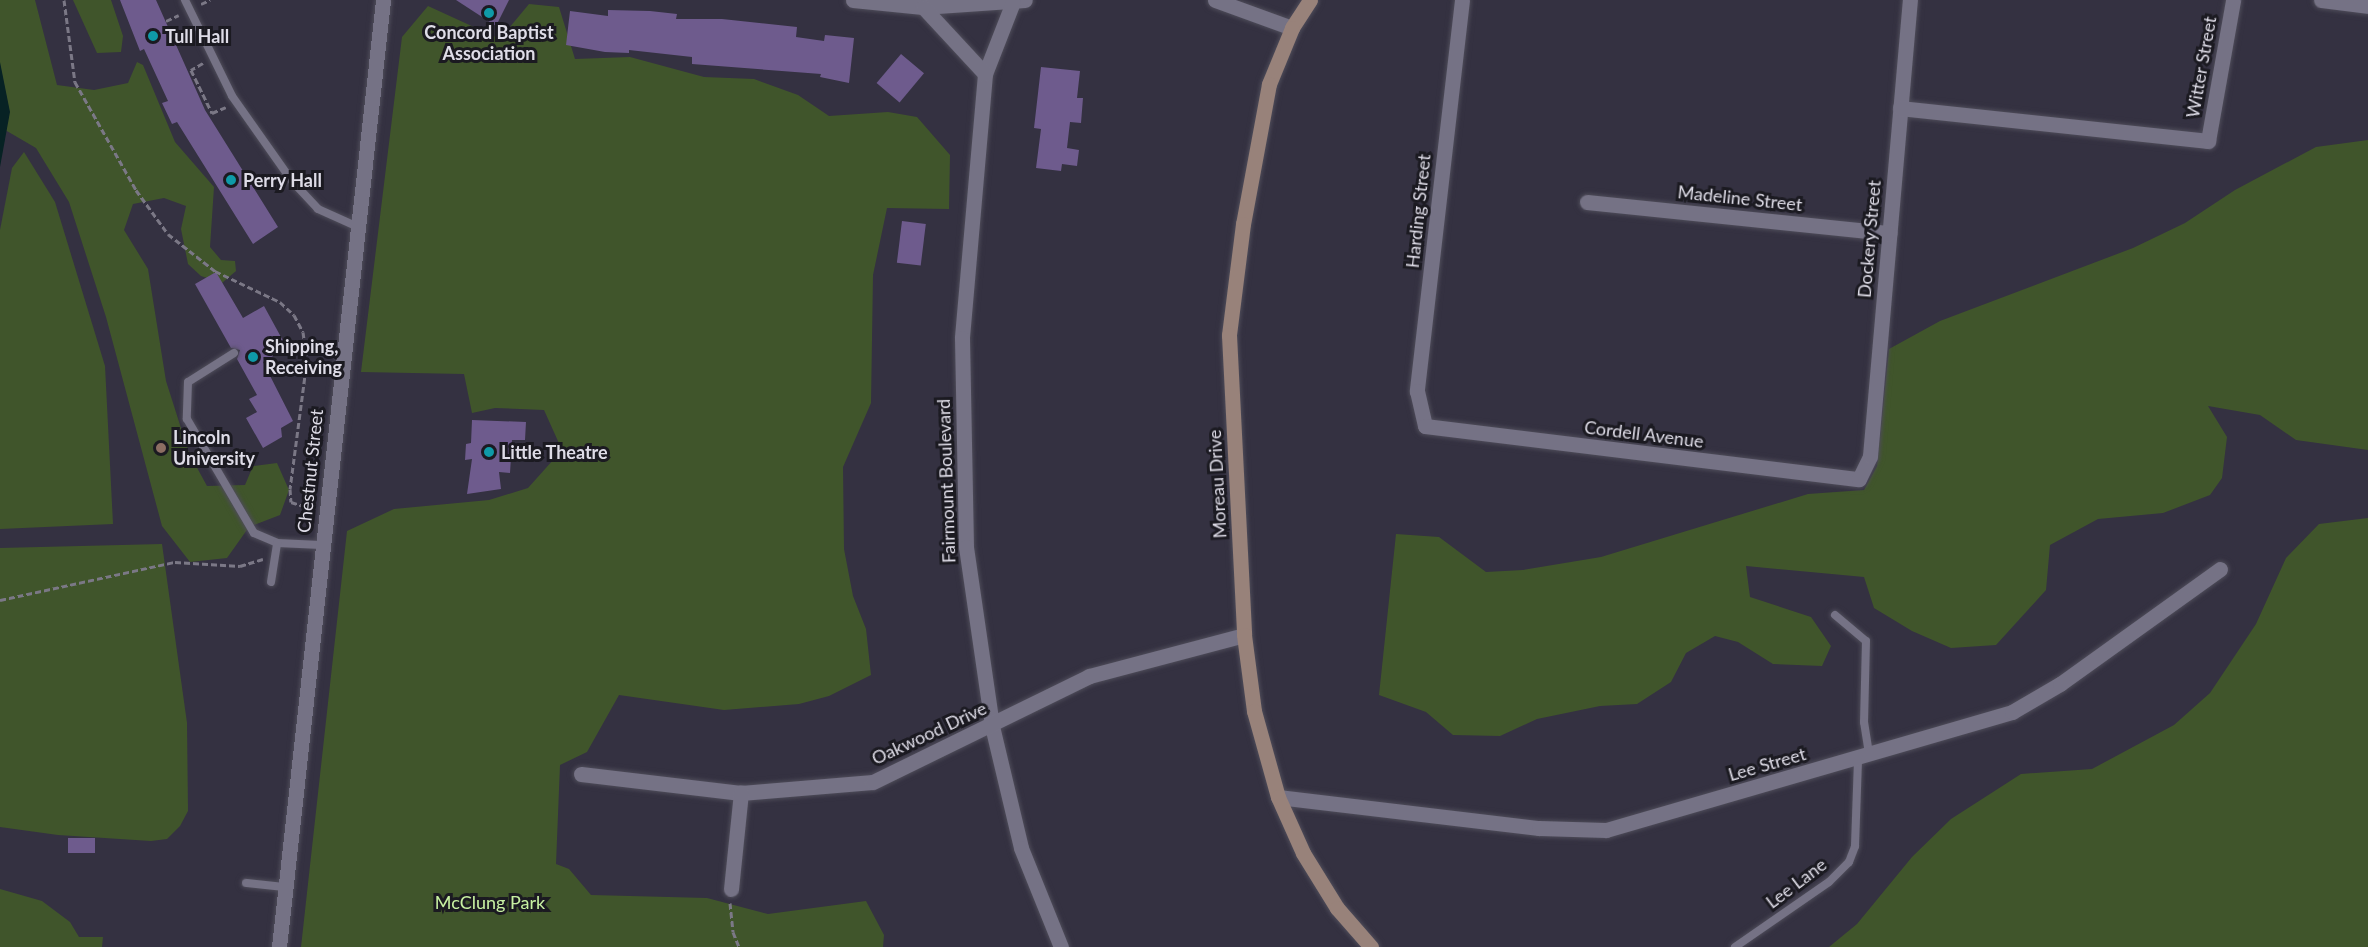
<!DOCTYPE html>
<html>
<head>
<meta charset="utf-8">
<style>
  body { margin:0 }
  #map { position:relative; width:2368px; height:947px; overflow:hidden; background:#343141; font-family:Lato,sans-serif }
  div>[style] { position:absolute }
  .green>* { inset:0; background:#40552b }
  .water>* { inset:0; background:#072224 }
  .building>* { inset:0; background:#6e5b8d; transform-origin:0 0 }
  .path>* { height:3px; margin-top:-1.5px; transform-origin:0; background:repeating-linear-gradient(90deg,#7b7886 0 6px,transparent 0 9px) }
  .roads { filter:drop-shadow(0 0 2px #4e4c59) drop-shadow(0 0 2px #4e4c59) }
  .service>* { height:8px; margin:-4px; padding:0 4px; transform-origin:4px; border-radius:4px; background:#757285 }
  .minor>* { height:15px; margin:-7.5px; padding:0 7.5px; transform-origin:7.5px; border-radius:7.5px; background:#757285 }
  .tertiary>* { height:15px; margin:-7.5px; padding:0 7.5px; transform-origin:7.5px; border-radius:7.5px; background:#757285 }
  .secondary>* { height:15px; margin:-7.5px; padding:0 7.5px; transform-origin:7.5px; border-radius:7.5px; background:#98827a }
  .dots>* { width:16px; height:16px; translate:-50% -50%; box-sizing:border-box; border:3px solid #1b1a21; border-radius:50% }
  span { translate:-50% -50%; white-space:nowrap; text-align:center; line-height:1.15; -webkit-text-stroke:6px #1b1a21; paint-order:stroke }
  .poi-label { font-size:18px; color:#dedce7; font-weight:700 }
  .left { translate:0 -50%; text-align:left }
  .street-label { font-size:18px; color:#dedce7 }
  .park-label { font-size:18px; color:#c8f1a2 }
</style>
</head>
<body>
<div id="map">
  <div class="green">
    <div style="clip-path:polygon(0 0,35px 0,57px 85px,94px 90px,128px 83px,137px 62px,143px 65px,175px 142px,214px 187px,210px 247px,221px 260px,235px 261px,236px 271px,222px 283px,201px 276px,188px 264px,181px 229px,186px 206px,164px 198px,133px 204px,124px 230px,148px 269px,166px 381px,189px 453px,207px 486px,245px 485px,253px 466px,277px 463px,289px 490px,280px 515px,249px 527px,227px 558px,190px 562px,162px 526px,106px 317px,69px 202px,36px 148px,0 127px)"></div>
    <div style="clip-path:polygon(73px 0,111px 0,123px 36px,121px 52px,97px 53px)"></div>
    <div style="clip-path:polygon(529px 4px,559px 7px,575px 59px,630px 57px,704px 77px,754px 79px,798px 95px,829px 116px,888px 112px,917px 117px,950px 155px,949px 209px,887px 208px,873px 275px,871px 403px,843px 467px,844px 549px,853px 596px,866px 629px,871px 675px,829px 696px,799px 704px,724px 710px,619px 695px,587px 752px,560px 765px,556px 864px,569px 869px,591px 895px,707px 898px,768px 914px,866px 901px,884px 935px,883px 947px,301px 947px,347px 531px,394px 509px,489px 500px,528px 488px,562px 450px,544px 410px,495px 408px,472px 413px,464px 374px,361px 372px,402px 37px,428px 6px,500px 39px)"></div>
    <div style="clip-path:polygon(2368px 140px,2368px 450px,2296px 440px,2260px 415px,2208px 406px,2227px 437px,2222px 478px,2210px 495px,2163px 513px,2098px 519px,2050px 545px,2046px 590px,1996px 645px,1951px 648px,1912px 631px,1874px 608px,1864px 577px,1746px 566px,1750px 597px,1811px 617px,1831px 646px,1822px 666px,1773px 664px,1738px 642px,1715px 636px,1686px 653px,1671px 682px,1637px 704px,1600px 706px,1537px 719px,1500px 736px,1453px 735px,1426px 712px,1379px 695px,1396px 534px,1439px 537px,1486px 572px,1523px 570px,1601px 557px,1808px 494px,1864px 490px,1877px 466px,1889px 349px,1940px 321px,2133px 248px,2185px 223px,2235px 190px,2316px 147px)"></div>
    <div style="clip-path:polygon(24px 152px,55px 202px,105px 366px,113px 524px,0 529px,0 230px,12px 168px)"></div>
    <div style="clip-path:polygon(2368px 518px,2368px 947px,1829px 947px,1857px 924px,1912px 857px,1951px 819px,2021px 774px,2092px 769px,2174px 725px,2210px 693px,2256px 624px,2286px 558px,2319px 524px)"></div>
    <div style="clip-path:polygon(162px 544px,187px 723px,188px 811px,180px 826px,167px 839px,151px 841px,58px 835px,0 827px,0 548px)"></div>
    <div style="clip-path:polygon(0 889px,42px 901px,70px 922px,79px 937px,103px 937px,102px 947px,0 947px)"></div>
  </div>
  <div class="water">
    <div style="clip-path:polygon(0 62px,10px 112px,0 167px)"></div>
  </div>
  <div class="building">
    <div style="clip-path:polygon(120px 0,156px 0,205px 110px,278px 227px,253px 244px,177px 122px,172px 124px,162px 103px,168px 101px,144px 49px,140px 51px)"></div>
    <div style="clip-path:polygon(456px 0,509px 0,496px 26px)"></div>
    <div style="clip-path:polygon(608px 10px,650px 11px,677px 14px,676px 19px,722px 19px,797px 27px,796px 37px,824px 41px,825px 35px,854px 38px,849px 83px,820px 77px,821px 74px,692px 64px,692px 57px,629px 50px,629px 53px,605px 52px,566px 45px,570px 11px,608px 16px)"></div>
    <div style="left:901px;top:54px;width:30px;height:38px;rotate:40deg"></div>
    <div style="clip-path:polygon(1041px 67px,1080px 71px,1077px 98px,1083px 98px,1081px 123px,1070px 122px,1067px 148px,1079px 150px,1077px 166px,1062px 164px,1061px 171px,1036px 168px,1041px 129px,1034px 128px)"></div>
    <div style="left:902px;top:221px;width:24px;height:42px;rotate:7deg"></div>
    <div style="clip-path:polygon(216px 272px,243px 318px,264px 306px,287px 348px,263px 362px,293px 421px,281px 428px,282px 437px,263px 448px,246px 418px,257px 412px,249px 399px,257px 395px,237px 359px,240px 350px,231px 348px,195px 284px)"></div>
    <div style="clip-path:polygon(472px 420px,526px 422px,525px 440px,512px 440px,510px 473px,499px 472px,501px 489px,467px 494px,472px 459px,465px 460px,466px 444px,471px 443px)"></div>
    <div style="left:68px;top:838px;width:27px;height:15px"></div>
  </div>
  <div class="path">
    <div style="left:64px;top:0;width:83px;rotate:82.4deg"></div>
    <div style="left:75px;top:82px;width:124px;rotate:60.5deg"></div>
    <div style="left:136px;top:190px;width:54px;rotate:54deg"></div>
    <div style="left:168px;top:234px;width:60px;rotate:38.2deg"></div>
    <div style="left:215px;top:271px;width:72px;rotate:25.5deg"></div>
    <div style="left:280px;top:302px;width:19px;rotate:43deg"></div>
    <div style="left:294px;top:315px;width:19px;rotate:62deg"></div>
    <div style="left:303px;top:332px;width:28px;rotate:82deg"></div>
    <div style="left:307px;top:360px;width:130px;rotate:97.5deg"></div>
    <div style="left:290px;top:489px;width:13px;rotate:86deg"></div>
    <div style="left:291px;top:502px;width:16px;rotate:18deg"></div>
    <div style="left:201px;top:4px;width:10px;rotate:-24deg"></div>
    <div style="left:166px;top:21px;width:14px;rotate:-25deg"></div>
    <div style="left:203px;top:63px;width:14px;rotate:150deg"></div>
    <div style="left:191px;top:70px;width:48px;rotate:64deg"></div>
    <div style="left:212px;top:113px;width:15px;rotate:-23deg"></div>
    <div style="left:0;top:600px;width:179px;rotate:-12.3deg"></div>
    <div style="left:175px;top:562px;width:65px;rotate:3.5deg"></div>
    <div style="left:240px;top:566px;width:24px;rotate:-17deg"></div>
    <div style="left:730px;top:903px;width:29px;rotate:84deg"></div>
    <div style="left:733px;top:932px;width:16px;rotate:68deg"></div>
  </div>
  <div class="roads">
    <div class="service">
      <div style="left:185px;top:0;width:107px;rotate:63.9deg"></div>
      <div style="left:232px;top:96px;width:104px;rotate:54.8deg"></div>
      <div style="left:292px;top:181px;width:38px;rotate:47deg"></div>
      <div style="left:318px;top:209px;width:42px;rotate:24.1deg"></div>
      <div style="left:234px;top:353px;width:54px;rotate:147.8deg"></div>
      <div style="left:188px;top:382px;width:37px;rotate:92deg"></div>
      <div style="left:187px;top:419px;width:132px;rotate:59.6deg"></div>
      <div style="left:254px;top:533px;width:25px;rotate:23deg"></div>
      <div style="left:277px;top:543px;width:44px;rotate:2.6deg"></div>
      <div style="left:271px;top:582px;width:39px;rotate:-81deg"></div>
      <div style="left:1835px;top:615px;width:40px;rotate:40deg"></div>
      <div style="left:1866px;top:641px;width:81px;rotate:91.4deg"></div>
      <div style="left:1864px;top:722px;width:33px;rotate:81deg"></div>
      <div style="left:246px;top:883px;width:39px;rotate:6deg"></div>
      <div style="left:1735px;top:947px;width:114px;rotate:-34.7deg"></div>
      <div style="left:1829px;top:882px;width:28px;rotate:-45deg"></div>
      <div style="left:1849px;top:862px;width:17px;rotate:-69deg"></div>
      <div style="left:1855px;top:846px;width:87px;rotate:-88deg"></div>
    </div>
    <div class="minor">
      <div style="left:853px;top:0;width:70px;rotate:5.7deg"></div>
      <div style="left:923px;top:7px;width:102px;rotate:-3.9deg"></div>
      <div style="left:1215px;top:0;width:82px;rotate:20deg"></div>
      <div style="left:1462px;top:0;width:394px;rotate:96.6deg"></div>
      <div style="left:1417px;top:391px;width:36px;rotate:77deg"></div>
      <div style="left:1425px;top:426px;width:437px;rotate:7deg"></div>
      <div style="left:1859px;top:479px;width:25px;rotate:-64deg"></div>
      <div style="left:1870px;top:456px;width:458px;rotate:-85deg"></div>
      <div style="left:1013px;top:2px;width:77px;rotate:111.3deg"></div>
      <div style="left:985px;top:74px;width:265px;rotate:95deg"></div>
      <div style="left:962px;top:338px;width:209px;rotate:88.9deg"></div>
      <div style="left:966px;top:547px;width:181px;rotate:81.7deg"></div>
      <div style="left:992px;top:726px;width:125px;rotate:76.6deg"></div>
      <div style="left:1021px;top:848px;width:107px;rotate:68deg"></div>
      <div style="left:923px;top:7px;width:91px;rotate:47.2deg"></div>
      <div style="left:1900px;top:108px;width:310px;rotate:6.1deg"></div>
      <div style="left:2208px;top:141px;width:143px;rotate:-79.9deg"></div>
      <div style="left:1587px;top:202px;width:304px;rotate:5.9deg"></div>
      <div style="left:581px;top:774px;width:161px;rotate:6.8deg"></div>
      <div style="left:741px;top:793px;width:132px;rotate:-4.8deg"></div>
      <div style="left:873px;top:782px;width:241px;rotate:-26.1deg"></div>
      <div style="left:1089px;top:676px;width:160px;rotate:-14.8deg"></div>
      <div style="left:1278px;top:797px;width:263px;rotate:6.8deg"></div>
      <div style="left:1539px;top:828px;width:67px;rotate:1.7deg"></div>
      <div style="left:1606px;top:830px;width:423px;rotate:-16.2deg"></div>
      <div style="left:2012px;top:712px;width:56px;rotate:-30.3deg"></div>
      <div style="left:2060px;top:684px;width:197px;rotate:-35.7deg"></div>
      <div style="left:731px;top:889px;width:97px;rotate:-84.1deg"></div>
      <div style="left:279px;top:947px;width:953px;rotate:-83.73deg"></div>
    </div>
    <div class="tertiary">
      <div style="left:2321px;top:0;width:47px;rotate:7.3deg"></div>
    </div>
    <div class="secondary">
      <div style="left:1310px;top:0;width:33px;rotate:123deg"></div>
      <div style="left:1292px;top:28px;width:61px;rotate:112.3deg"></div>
      <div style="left:1269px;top:84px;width:142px;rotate:100.5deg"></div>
      <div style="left:1243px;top:224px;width:112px;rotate:97.2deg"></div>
      <div style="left:1229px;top:335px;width:300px;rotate:87.1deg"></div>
      <div style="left:1244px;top:635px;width:77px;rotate:82.5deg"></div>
      <div style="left:1254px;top:711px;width:89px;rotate:74.4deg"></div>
      <div style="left:1278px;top:797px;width:61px;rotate:65.9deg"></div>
      <div style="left:1303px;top:853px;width:65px;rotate:58.3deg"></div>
      <div style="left:1337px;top:908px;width:52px;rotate:48.9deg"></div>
    </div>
  </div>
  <div class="dots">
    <div style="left:489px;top:13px;background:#0f9aa8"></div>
    <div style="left:153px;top:36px;background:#0f9aa8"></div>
    <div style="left:231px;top:180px;background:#0f9aa8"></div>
    <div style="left:253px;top:357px;background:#0f9aa8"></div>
    <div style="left:161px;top:448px;background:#8d6e63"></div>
    <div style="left:489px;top:452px;background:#0f9aa8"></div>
  </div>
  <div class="poi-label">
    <span style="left:489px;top:43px">Concord Baptist<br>Association</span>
    <span class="left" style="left:165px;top:36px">Tull Hall</span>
    <span class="left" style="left:243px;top:180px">Perry Hall</span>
    <span class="left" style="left:265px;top:357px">Shipping,<br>Receiving</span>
    <span class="left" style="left:173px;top:448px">Lincoln<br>University</span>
    <span class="left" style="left:501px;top:452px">Little Theatre</span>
  </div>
  <div class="street-label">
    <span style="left:2201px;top:67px;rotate:-80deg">Witter Street</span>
    <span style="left:1740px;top:198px;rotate:6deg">Madeline Street</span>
    <span style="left:1418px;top:211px;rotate:-84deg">Harding Street</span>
    <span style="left:1869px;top:239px;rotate:-85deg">Dockery Street</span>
    <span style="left:1644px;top:434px;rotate:7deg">Cordell Avenue</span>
    <span style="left:310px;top:471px;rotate:-84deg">Chestnut Street</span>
    <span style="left:946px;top:481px;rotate:-92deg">Fairmount Boulevard</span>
    <span style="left:1217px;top:484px;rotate:-93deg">Moreau Drive</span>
    <span style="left:929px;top:733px;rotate:-25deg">Oakwood Drive</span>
    <span style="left:1767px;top:764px;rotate:-16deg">Lee Street</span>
    <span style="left:1796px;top:883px;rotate:-37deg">Lee Lane</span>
  </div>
  <div class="park-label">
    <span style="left:490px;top:902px">McClung Park</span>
  </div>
</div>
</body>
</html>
